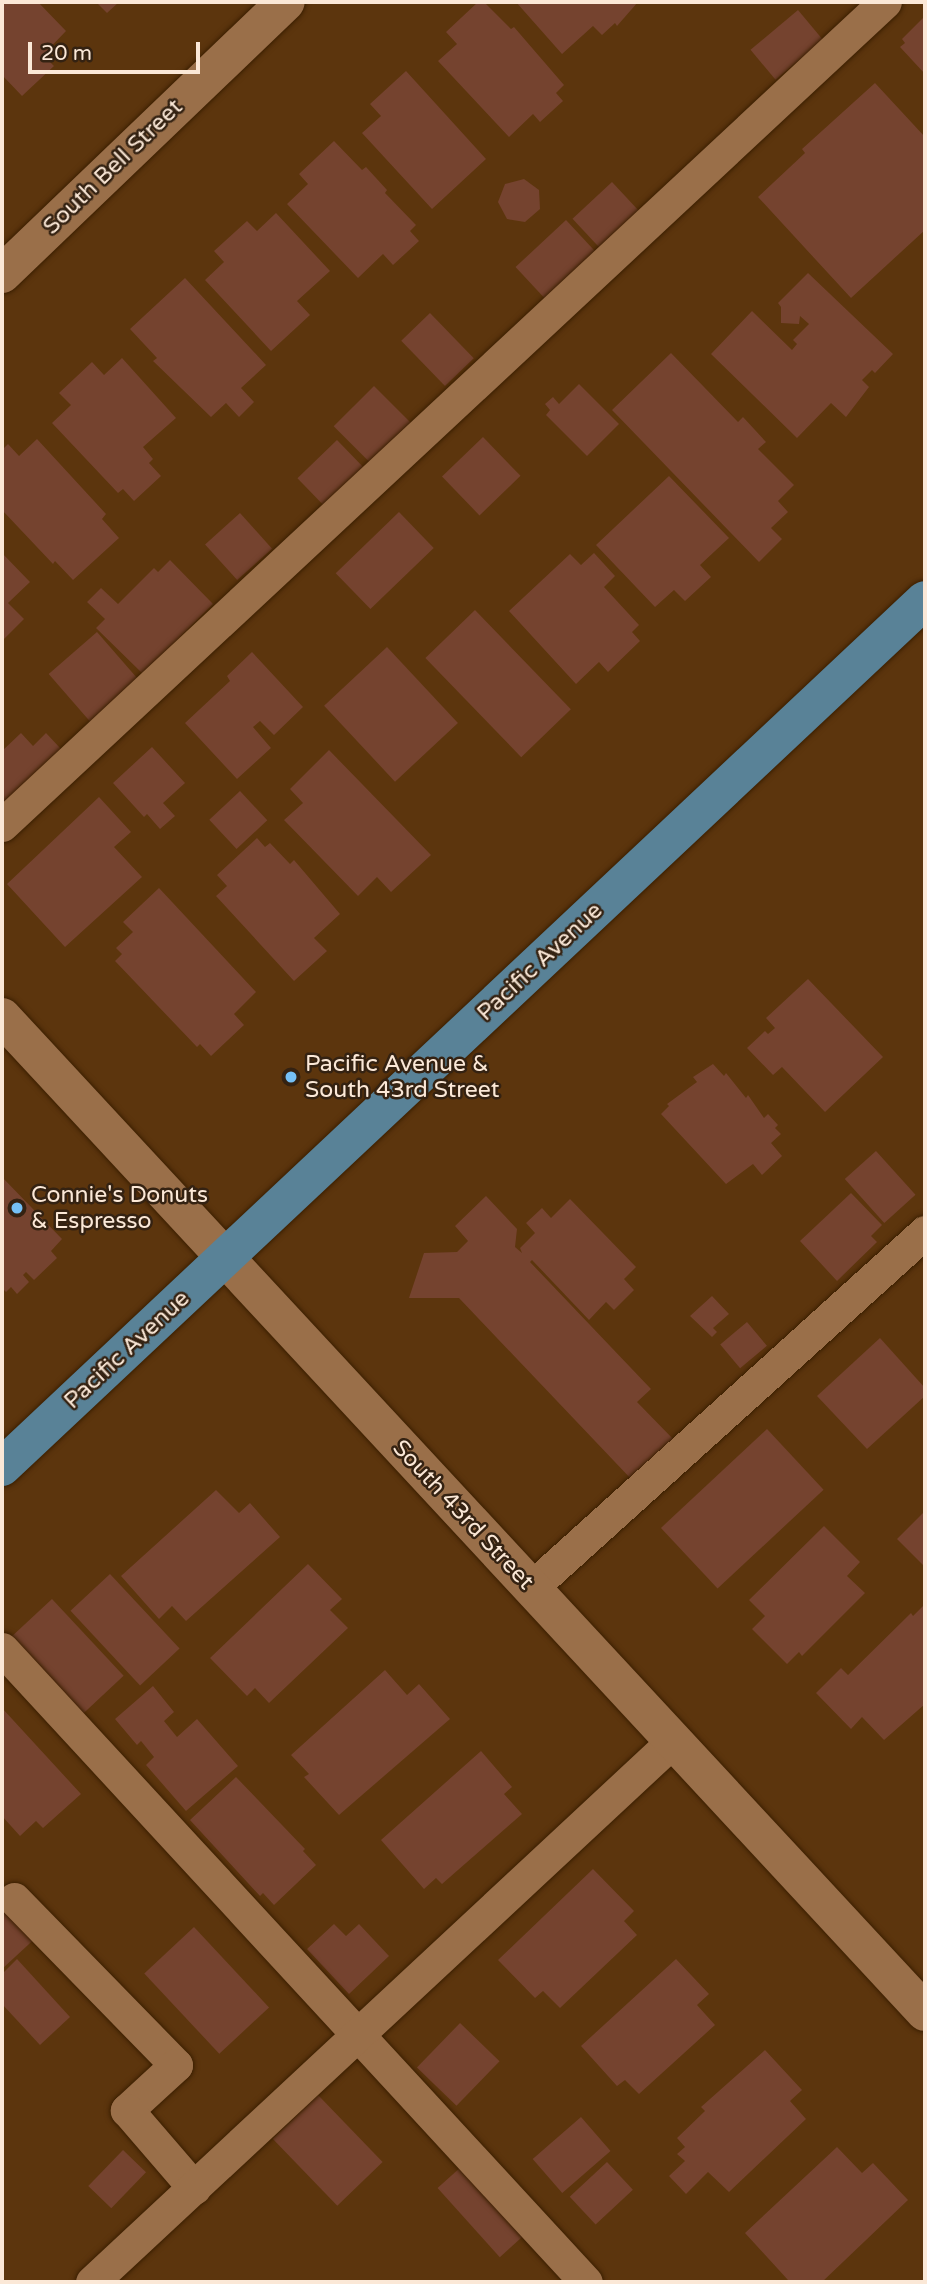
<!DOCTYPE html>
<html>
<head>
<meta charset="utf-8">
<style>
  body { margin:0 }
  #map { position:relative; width:927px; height:2284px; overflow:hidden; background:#5c350d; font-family:"Varela Round",sans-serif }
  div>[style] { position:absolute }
  .building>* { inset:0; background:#75432f; transform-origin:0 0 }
  .roads { filter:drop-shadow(0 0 2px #3b1f01) drop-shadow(0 0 2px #3b1f01) }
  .service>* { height:33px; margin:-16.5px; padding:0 16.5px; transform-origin:16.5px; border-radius:16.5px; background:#9a6f49 }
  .minor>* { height:38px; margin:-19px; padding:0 19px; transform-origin:19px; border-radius:19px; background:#9a6f49 }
  .tertiary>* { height:38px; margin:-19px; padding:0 19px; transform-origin:19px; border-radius:19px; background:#9a6f49 }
  .primary>* { height:38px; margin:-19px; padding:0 19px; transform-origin:19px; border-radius:19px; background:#598297 }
  .dots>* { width:19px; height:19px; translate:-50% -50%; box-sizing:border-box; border:4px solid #342212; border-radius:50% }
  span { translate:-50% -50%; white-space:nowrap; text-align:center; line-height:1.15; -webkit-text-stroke:5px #342212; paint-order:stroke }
  .street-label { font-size:23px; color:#fbe8d7 }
  .poi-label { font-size:23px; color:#fbe8d7 }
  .left { translate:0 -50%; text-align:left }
  .frame { position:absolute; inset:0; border:4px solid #fbe8d7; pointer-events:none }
  .scale { position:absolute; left:28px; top:42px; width:172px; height:32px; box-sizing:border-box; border:4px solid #fbe8d7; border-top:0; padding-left:9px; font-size:21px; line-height:24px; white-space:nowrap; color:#fbe8d7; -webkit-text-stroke:5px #342212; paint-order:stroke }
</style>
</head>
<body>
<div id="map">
  <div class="building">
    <div style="clip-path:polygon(2px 2px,38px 2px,66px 31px,43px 55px,54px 66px,22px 96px,2px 75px)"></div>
    <div style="clip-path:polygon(96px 2px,119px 2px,107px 13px)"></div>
    <div style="clip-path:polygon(478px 2px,484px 2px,511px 29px,514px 27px,564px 85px,556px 93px,563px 101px,540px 122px,533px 114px,509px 137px,438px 61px,457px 44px,446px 32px)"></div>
    <div style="clip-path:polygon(516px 2px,638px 2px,617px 26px,615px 23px,602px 35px,593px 26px,562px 54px)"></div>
    <div style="left:798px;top:10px;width:39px;height:62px;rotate:50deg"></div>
    <div style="clip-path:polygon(925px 16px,925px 74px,900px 47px,905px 43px,902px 39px)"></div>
    <div style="clip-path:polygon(406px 71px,486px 159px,432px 209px,362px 133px,381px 116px,370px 104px)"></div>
    <div style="clip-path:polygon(875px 83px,925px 137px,925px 230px,851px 298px,758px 197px,805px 153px,802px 149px)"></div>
    <div style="clip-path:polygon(334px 141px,362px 170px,366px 167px,387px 190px,385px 193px,416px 225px,410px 231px,419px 241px,393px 265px,383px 254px,358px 278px,287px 204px,308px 184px,299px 174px)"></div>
    <div style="clip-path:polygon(524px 179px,539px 190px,540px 209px,525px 222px,507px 219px,498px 202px,505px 184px)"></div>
    <div style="left:612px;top:182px;width:40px;height:54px;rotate:47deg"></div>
    <div style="clip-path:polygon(276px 213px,330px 271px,297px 301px,310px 315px,271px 351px,205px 280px,224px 262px,214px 251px,247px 221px,257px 231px)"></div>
    <div style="left:566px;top:220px;width:44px;height:69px;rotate:47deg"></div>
    <div style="clip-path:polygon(808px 273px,893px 354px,875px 373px,872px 370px,862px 380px,869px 387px,846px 417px,831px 403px,797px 438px,711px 354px,752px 311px,792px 350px,797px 344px,793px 340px,809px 324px,800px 316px,799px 324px,781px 323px,781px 307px,778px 303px)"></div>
    <div style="clip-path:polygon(185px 278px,266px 365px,241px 388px,254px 402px,239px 417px,226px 403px,211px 417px,153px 361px,157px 358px,130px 329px)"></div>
    <div style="left:430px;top:313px;width:63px;height:40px;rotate:46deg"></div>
    <div style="clip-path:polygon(671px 353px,738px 422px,743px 417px,766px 442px,758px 449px,794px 485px,778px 501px,788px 512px,771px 528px,782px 539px,759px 562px,612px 410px)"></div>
    <div style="clip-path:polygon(122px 358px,176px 418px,143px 447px,153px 459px,149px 463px,161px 476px,134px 501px,123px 489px,118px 493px,52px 423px,71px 405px,59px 393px,92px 362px,104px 375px)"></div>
    <div style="clip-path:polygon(579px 384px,619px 424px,587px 456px,546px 415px,550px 410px,545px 404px,553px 397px,559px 404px)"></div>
    <div style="left:374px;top:386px;width:58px;height:57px;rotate:45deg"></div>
    <div style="left:483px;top:437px;width:54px;height:57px;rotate:46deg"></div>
    <div style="clip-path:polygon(37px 439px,106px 514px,102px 519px,119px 538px,73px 580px,55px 561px,53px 564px,2px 510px,2px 450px,8px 444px,19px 456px)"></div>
    <div style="left:337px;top:440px;width:46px;height:55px;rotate:46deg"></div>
    <div style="clip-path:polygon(669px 476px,729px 538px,700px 565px,711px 577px,685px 601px,674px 590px,655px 607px,596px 545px)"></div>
    <div style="left:399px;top:512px;width:50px;height:88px;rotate:46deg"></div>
    <div style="left:240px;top:513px;width:48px;height:47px;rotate:48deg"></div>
    <div style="clip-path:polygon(2px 553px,30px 582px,8px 603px,24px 619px,2px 641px)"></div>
    <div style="clip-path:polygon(594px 553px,615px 576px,604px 587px,639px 625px,632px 632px,640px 641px,608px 672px,599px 662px,576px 684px,509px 611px,570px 554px,581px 565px)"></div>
    <div style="clip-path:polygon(170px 560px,213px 604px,143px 674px,96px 628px,105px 619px,87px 602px,101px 588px,118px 604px,154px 568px,158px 572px)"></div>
    <div style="left:475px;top:610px;width:138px;height:69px;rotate:46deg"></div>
    <div style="left:97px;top:632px;width:67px;height:64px;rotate:49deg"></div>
    <div style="left:387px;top:647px;width:104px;height:86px;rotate:47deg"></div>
    <div style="clip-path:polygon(252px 652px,303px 707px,274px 735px,260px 721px,253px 727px,271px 748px,237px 779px,185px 723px,230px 681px,227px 676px)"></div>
    <div style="clip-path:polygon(21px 733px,33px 746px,46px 733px,61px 749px,2px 811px,2px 751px)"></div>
    <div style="clip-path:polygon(152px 747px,185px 783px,163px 803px,175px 816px,160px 829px,147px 814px,144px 817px,113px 783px)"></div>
    <div style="clip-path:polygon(329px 750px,431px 855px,391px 892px,377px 877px,358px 896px,284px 820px,303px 803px,290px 789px)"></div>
    <div style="left:240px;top:791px;width:40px;height:42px;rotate:47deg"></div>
    <div style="clip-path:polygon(99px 797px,131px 832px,114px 847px,142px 877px,65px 947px,7px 884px)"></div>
    <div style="clip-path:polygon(257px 838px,265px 847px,270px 843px,290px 864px,294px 860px,340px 914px,314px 938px,327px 951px,294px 981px,216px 896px,227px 886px,217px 875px)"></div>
    <div style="clip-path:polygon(159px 888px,256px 992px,234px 1014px,244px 1025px,211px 1056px,200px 1044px,197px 1047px,115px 961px,122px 954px,116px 948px,133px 932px,123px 922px)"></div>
    <div style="clip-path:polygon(808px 979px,883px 1057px,825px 1112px,782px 1067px,773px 1075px,747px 1048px,765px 1031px,768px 1034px,775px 1028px,766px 1018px)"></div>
    <div style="clip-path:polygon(713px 1064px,724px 1076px,726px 1073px,746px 1098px,748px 1095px,764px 1118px,768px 1114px,778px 1125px,775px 1128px,781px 1134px,771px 1143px,782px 1156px,762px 1175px,753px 1164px,726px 1184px,661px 1114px,669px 1106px,667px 1104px,697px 1082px,693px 1077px)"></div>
    <div style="left:876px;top:1151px;width:59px;height:42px;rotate:48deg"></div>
    <div style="clip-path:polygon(2px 1177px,62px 1239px,51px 1251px,57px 1258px,34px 1280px,26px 1272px,23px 1275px,29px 1282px,17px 1294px,11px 1287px,6px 1292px,2px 1288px)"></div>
    <div style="clip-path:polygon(851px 1193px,882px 1225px,871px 1236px,877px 1242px,837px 1281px,800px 1241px)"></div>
    <div style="clip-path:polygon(486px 1196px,517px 1229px,515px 1247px,522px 1253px,520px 1248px,535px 1233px,526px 1223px,542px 1208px,551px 1218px,570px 1199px,636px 1267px,624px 1279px,634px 1290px,614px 1310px,606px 1302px,589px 1320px,532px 1260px,530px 1262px,651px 1389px,637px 1402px,675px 1441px,633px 1481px,459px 1298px,409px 1298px,424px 1253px,457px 1252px,468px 1241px,455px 1226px)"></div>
    <div style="clip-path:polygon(712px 1296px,729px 1314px,713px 1328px,717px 1332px,712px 1337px,690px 1316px)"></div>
    <div style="left:747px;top:1322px;width:31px;height:35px;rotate:50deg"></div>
    <div style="clip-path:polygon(880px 1338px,925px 1388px,925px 1396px,867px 1449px,817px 1396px)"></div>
    <div style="left:767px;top:1429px;width:83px;height:145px;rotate:47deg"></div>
    <div style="clip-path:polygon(216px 1490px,239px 1513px,250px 1503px,280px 1537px,186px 1621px,172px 1606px,159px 1619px,121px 1576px)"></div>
    <div style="clip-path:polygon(925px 1511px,925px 1567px,897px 1539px)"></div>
    <div style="clip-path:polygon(824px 1526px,860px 1562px,847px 1576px,865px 1593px,802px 1656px,799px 1652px,787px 1664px,752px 1629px,765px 1616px,749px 1600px)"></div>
    <div style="clip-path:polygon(308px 1564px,342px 1599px,330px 1610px,348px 1628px,269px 1703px,255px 1688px,247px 1696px,210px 1658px)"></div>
    <div style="left:110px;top:1574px;width:102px;height:54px;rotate:47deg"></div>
    <div style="left:52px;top:1599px;width:105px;height:57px;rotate:47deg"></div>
    <div style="clip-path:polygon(925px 1604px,925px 1704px,884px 1740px,862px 1717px,851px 1729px,816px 1693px,841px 1668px,848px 1675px,911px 1613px,913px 1616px)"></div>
    <div style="clip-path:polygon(385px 1670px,407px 1695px,419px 1684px,450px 1719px,339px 1815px,304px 1777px,309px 1774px,291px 1755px)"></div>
    <div style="clip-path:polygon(153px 1686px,174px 1712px,164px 1721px,177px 1737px,197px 1719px,238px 1766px,186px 1811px,146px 1765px,154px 1757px,141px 1741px,137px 1745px,115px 1719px)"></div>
    <div style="clip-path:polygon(2px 1708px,81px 1794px,43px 1828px,36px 1821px,20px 1836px,2px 1816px)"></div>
    <div style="clip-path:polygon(481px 1751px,512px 1787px,504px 1794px,522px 1814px,442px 1884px,436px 1878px,424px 1889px,381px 1840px)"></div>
    <div style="clip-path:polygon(236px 1777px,305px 1849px,303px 1851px,316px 1865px,274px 1905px,263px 1893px,260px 1896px,190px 1820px)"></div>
    <div style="clip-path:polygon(593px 1869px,634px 1911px,624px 1921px,637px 1935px,560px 2008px,543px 1991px,535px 1998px,498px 1960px)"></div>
    <div style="clip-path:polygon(2px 1892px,41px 1933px,2px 1969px)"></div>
    <div style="clip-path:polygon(334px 1924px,346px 1936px,359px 1924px,389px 1956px,349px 1994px,307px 1949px)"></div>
    <div style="left:194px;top:1927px;width:110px;height:68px;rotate:47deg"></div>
    <div style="clip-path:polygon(17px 1959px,70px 2017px,40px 2045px,2px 2004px,2px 1974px)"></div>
    <div style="clip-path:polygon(676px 1959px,709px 1994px,697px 2005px,715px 2025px,639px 2094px,625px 2080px,617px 2086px,581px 2046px)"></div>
    <div style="left:460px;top:2023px;width:55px;height:62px;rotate:44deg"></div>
    <div style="clip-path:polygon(765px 2050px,802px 2090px,790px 2101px,806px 2119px,729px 2192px,708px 2172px,686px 2194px,669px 2176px,685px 2161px,677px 2154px,685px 2147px,677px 2138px,705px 2111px,701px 2107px)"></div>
    <div style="left:318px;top:2095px;width:93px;height:63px;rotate:46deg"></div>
    <div style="left:581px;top:2117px;width:45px;height:64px;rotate:49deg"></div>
    <div style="clip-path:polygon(837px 2147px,862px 2173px,873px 2163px,908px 2200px,822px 2282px,785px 2282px,788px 2280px,745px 2233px)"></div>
    <div style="left:123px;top:2150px;width:32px;height:50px;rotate:44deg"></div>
    <div style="left:471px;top:2158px;width:93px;height:45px;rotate:48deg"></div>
    <div style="left:607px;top:2162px;width:38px;height:51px;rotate:47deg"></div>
  </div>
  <div class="roads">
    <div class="service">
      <div style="left:2px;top:825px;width:1207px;rotate:-42.99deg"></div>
      <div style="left:531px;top:1588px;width:531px;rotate:-42.1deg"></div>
      <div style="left:2px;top:1649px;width:861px;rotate:47.31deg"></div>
      <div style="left:14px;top:1899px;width:232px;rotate:45.7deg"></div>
      <div style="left:176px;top:2065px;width:67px;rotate:137.4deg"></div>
      <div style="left:127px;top:2110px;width:103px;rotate:49.3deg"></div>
      <div style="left:92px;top:2282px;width:794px;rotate:-42.96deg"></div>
    </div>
    <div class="minor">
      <div style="left:2px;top:274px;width:393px;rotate:-43.8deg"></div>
    </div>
    <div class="tertiary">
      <div style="left:2px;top:1017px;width:1357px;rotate:47.15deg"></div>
    </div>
    <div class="primary">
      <div style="left:2px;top:1467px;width:1266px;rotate:-43.21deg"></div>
    </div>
  </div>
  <div class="dots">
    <div style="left:291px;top:1077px;background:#75c0f6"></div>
    <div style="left:17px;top:1208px;background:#75c0f6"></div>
  </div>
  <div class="street-label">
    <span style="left:113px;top:167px;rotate:-44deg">South Bell Street</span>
    <span style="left:540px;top:962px;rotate:-43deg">Pacific Avenue</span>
    <span style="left:127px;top:1350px;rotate:-43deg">Pacific Avenue</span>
    <span style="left:463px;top:1515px;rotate:47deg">South 43rd Street</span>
  </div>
  <div class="poi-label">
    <span class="left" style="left:305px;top:1077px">Pacific Avenue &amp;<br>South 43rd Street</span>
    <span class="left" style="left:31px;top:1208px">Connie's Donuts<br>&amp; Espresso</span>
  </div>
  <div class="frame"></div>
  <div class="scale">20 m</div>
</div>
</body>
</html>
